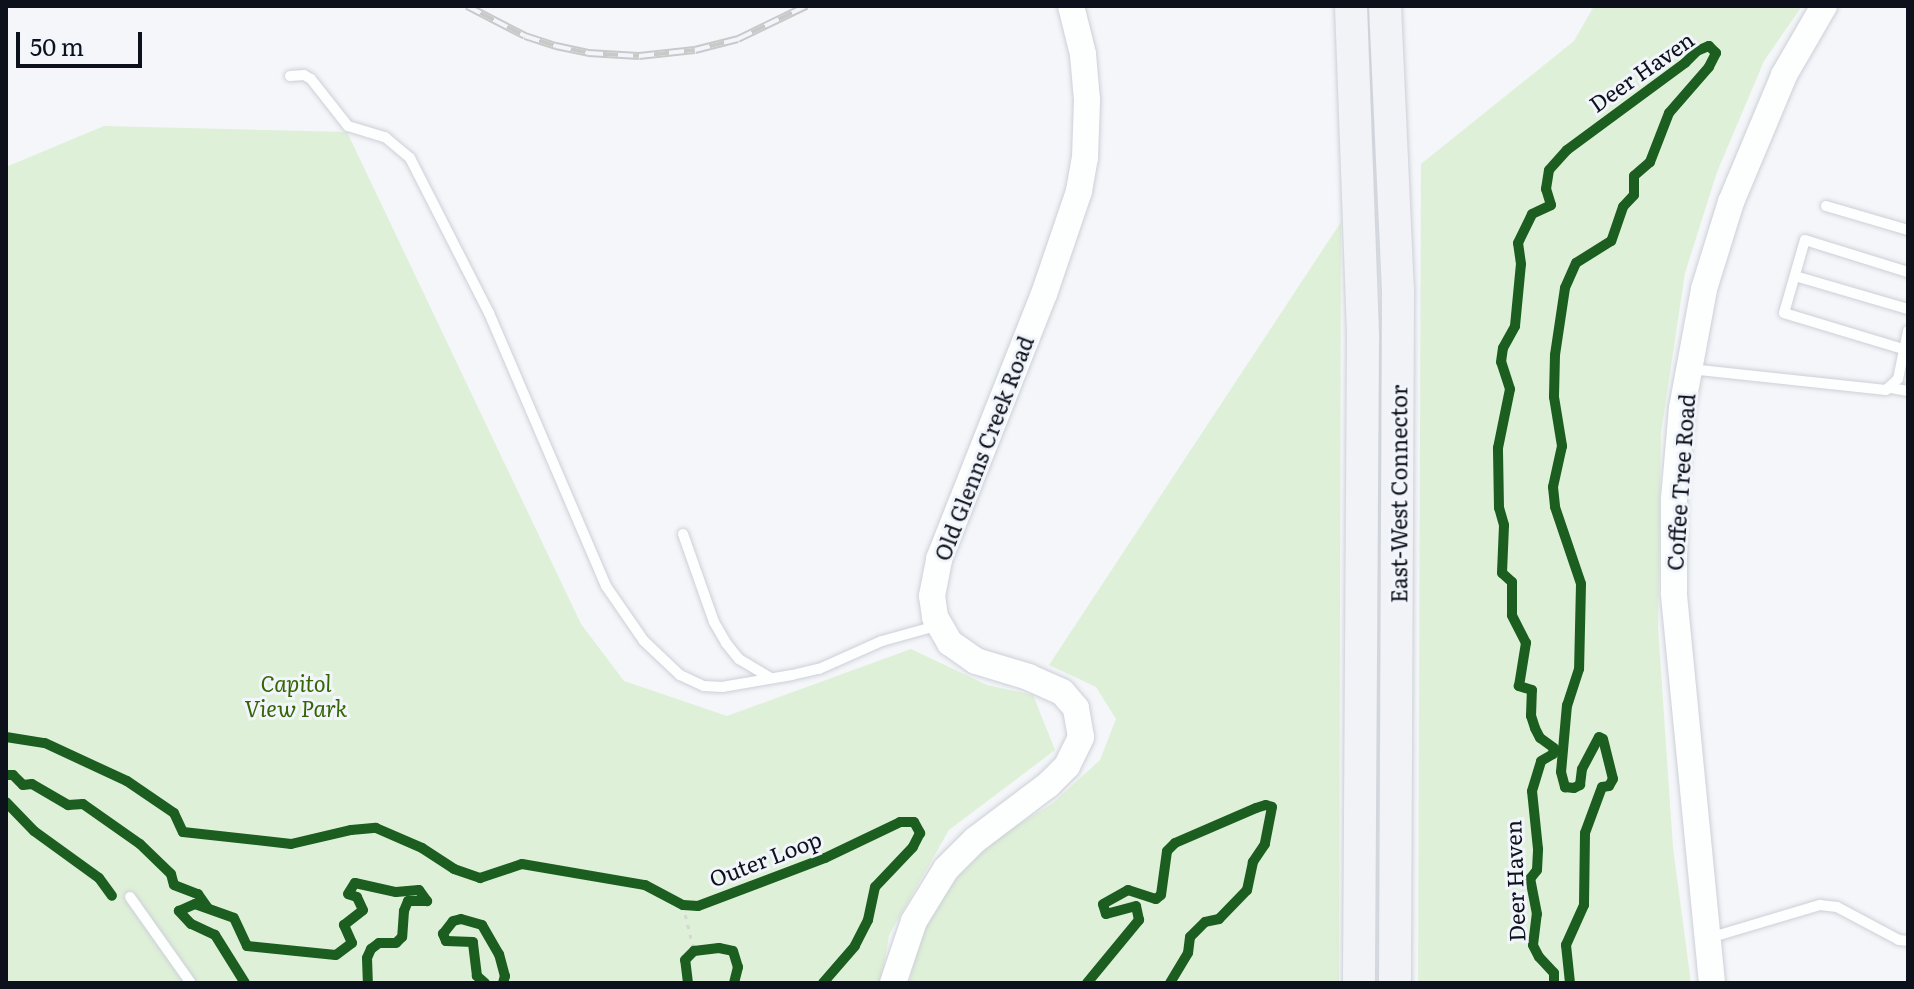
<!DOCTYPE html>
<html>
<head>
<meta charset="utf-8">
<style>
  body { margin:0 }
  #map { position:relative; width:1914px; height:989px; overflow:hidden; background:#f4f6f9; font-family:Literata,serif }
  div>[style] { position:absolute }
  .green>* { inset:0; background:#dff0d8 }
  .path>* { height:3px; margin-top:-1.5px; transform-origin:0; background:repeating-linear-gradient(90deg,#d5d6d7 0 4px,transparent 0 10px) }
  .roads { filter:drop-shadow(0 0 2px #ccd0d7) drop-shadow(0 0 2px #ccd0d7) }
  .service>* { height:10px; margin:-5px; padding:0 5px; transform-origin:5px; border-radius:5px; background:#fdfefe }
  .tertiary>* { height:26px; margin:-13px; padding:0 13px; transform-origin:13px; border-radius:13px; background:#fdfefe }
  .primary>* { height:32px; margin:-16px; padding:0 16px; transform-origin:16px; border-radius:16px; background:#f1f3f7 }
  .rail>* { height:8px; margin-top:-4px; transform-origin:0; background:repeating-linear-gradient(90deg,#f2f5fb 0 15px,#c9c9ca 0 30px); box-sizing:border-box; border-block:2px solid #c9c9ca }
  .cycleway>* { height:10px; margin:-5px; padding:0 5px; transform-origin:5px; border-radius:5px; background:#1b5e20 }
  span { translate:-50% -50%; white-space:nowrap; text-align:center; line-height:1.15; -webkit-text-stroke:6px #f2f5fb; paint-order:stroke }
  .street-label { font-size:22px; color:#0c111b }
  .park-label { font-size:22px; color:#346504; font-style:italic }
  .frame { position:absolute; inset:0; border:8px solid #0c111b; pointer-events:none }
  .scale { position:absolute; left:16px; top:32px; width:126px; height:36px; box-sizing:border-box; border:4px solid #0c111b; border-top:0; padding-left:10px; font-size:24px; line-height:28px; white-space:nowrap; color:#0c111b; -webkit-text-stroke:6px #f2f5fb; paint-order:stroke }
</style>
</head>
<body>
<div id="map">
  <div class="green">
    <div style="clip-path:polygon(1594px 6px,1802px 6px,1764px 61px,1717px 172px,1685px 273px,1661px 433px,1658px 627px,1673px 848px,1691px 983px,1418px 983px,1421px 164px,1574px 41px)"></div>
    <div style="clip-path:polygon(104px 126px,347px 132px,581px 624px,624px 681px,727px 716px,911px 649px,987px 685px,1033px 695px,1055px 750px,949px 830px,889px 935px,881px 983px,6px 983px,6px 167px)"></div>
    <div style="clip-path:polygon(1341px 222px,1339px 983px,909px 983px,924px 923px,976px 851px,1053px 803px,1100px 760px,1116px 719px,1096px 687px,1049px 665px)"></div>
  </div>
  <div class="path">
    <div style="left:683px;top:905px;width:47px;rotate:76.6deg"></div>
  </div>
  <div class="roads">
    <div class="service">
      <div style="left:290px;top:76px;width:14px;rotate:-4deg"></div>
      <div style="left:304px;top:75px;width:8px;rotate:30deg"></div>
      <div style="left:311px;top:79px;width:60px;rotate:51.8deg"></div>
      <div style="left:348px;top:126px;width:39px;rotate:17deg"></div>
      <div style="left:385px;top:137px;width:33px;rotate:40deg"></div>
      <div style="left:410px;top:158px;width:174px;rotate:63deg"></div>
      <div style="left:489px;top:313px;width:297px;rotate:66.8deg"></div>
      <div style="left:606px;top:586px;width:67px;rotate:55.4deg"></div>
      <div style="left:644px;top:641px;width:50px;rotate:43.4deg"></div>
      <div style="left:680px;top:675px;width:26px;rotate:25deg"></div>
      <div style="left:704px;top:686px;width:18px;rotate:3deg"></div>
      <div style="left:722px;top:687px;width:71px;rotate:-9.7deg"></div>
      <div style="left:792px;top:675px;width:28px;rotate:-13deg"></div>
      <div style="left:819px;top:669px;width:69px;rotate:-24deg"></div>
      <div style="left:882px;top:641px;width:56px;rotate:-15.5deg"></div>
      <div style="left:1826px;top:206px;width:85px;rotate:16.3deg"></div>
      <div style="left:1795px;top:276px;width:118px;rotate:16.3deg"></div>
      <div style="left:1903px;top:349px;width:124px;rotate:-163.2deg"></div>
      <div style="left:1784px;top:313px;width:76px;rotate:-74deg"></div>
      <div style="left:1805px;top:240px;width:108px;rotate:17.3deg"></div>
      <div style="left:1690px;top:369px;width:197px;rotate:6.1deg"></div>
      <div style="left:1886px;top:390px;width:16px;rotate:-43deg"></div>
      <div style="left:1898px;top:379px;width:49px;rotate:-78.2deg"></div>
      <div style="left:1891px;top:388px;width:17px;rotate:10deg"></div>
      <div style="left:683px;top:534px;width:93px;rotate:70.6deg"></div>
      <div style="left:714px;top:622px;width:24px;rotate:60deg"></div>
      <div style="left:726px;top:643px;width:21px;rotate:51deg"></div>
      <div style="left:739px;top:659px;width:37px;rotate:31deg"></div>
      <div style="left:130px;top:897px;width:105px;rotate:54.7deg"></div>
      <div style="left:1709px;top:938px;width:116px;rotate:-16.6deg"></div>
      <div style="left:1820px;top:905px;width:17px;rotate:7deg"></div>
      <div style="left:1837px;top:907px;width:70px;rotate:28deg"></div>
      <div style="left:1899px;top:940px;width:9px;rotate:6deg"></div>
    </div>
    <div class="tertiary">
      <div style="left:893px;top:983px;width:65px;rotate:-71.3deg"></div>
      <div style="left:914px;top:921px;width:61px;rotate:-58.4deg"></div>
      <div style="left:946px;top:869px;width:41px;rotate:-45deg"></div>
      <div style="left:975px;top:840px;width:91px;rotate:-37deg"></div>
      <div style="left:1048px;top:785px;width:27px;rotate:-45deg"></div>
      <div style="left:1067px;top:766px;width:32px;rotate:-64deg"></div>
      <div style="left:1081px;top:737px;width:29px;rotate:-100deg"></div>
      <div style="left:1076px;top:708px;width:21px;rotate:-131deg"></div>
      <div style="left:1062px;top:692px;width:36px;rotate:-156deg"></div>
      <div style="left:1029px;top:677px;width:55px;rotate:-163.2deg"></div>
      <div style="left:976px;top:661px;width:32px;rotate:-145deg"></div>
      <div style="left:950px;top:643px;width:30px;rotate:-120deg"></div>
      <div style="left:935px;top:617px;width:21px;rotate:-98deg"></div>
      <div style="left:932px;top:596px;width:38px;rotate:-79deg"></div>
      <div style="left:939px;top:559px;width:285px;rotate:-68.4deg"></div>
      <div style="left:1044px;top:294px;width:109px;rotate:-71.2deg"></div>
      <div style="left:1079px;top:191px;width:34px;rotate:-80deg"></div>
      <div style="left:1085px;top:158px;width:58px;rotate:-88deg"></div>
      <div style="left:1087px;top:100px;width:46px;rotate:-95deg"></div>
      <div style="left:1083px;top:54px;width:49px;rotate:-104deg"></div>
      <div style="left:1712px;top:983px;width:392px;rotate:-95.6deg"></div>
      <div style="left:1674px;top:593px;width:94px;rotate:-90deg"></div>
      <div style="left:1674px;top:499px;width:91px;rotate:-85deg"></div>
      <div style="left:1682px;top:408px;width:121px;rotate:-79.5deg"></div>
      <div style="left:1704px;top:289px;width:91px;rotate:-72.8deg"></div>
      <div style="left:1731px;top:202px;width:138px;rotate:-67.3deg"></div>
      <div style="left:1784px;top:75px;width:80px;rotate:-59.9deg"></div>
    </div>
    <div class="primary">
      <div style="left:1351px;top:6px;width:332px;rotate:87.9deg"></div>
      <div style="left:1363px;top:338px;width:645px;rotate:90.36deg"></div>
      <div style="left:1385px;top:6px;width:284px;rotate:87.4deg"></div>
      <div style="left:1398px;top:290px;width:693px;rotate:90.25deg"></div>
    </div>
  </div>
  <div class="rail">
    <div style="left:467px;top:6px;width:65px;rotate:27.3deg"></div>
    <div style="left:525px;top:36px;width:33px;rotate:18deg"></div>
    <div style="left:556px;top:46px;width:33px;rotate:12deg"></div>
    <div style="left:588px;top:53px;width:51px;rotate:3.4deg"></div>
    <div style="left:639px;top:56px;width:56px;rotate:-6.1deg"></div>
    <div style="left:695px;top:50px;width:44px;rotate:-14.3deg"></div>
    <div style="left:738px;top:39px;width:76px;rotate:-25.9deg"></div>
  </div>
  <div class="cycleway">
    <div style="left:6px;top:737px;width:39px;rotate:9deg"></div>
    <div style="left:45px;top:743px;width:90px;rotate:24.9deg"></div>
    <div style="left:127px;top:781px;width:57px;rotate:34.2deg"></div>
    <div style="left:174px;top:813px;width:21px;rotate:65deg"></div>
    <div style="left:183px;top:832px;width:109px;rotate:6.3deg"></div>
    <div style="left:291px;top:844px;width:62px;rotate:-13.1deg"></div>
    <div style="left:351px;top:830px;width:25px;rotate:-5deg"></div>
    <div style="left:376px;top:828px;width:50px;rotate:23.5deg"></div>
    <div style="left:422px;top:848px;width:38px;rotate:33deg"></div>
    <div style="left:454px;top:869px;width:28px;rotate:19deg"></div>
    <div style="left:480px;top:878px;width:44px;rotate:-18.4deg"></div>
    <div style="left:522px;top:864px;width:125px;rotate:9.7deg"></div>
    <div style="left:645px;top:885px;width:43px;rotate:27.8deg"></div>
    <div style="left:683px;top:905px;width:15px;rotate:4deg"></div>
    <div style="left:698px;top:906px;width:136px;rotate:-20.7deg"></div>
    <div style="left:825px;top:858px;width:83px;rotate:-25.6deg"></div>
    <div style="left:900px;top:822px;width:14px"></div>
    <div style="left:914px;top:822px;width:13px;rotate:61deg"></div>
    <div style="left:920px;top:833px;width:16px;rotate:117deg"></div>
    <div style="left:913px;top:847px;width:55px;rotate:133.5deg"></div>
    <div style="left:875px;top:887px;width:34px;rotate:102deg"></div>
    <div style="left:868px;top:920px;width:29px;rotate:117deg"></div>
    <div style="left:855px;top:946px;width:49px;rotate:130.9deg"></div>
    <div style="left:6px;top:775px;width:7px"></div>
    <div style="left:13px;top:775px;width:14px;rotate:45deg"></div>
    <div style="left:23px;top:785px;width:9px;rotate:-6deg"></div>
    <div style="left:32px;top:784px;width:42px;rotate:30.3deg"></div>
    <div style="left:68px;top:805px;width:15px;rotate:-4deg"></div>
    <div style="left:83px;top:804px;width:70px;rotate:35.1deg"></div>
    <div style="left:140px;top:844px;width:43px;rotate:44.1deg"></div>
    <div style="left:171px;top:874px;width:11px;rotate:75deg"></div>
    <div style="left:174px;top:885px;width:26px;rotate:21deg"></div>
    <div style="left:198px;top:894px;width:16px;rotate:55deg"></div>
    <div style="left:6px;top:802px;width:40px;rotate:46deg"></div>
    <div style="left:34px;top:831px;width:80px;rotate:35.9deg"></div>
    <div style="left:99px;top:878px;width:22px;rotate:54deg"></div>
    <div style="left:245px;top:983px;width:57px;rotate:-122deg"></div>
    <div style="left:215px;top:935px;width:26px;rotate:-155deg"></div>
    <div style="left:191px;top:924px;width:18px;rotate:-133deg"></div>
    <div style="left:179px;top:911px;width:17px;rotate:-24deg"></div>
    <div style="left:195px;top:904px;width:41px;rotate:19.7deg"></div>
    <div style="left:234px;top:918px;width:31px;rotate:65deg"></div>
    <div style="left:247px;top:946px;width:89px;rotate:5.8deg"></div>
    <div style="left:336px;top:955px;width:20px;rotate:-37deg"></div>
    <div style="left:352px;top:943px;width:20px;rotate:-114deg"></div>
    <div style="left:344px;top:925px;width:24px;rotate:-38deg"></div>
    <div style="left:363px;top:910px;width:14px;rotate:-115deg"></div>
    <div style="left:357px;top:897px;width:9px;rotate:-162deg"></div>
    <div style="left:348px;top:894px;width:13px;rotate:-58deg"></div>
    <div style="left:355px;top:883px;width:42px;rotate:12.4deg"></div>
    <div style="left:396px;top:892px;width:23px;rotate:-5deg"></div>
    <div style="left:419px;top:890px;width:14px;rotate:54deg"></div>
    <div style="left:427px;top:901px;width:19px;rotate:180deg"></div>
    <div style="left:408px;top:901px;width:11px;rotate:112deg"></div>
    <div style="left:404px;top:911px;width:26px;rotate:94deg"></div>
    <div style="left:402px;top:937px;width:8px;rotate:135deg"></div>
    <div style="left:396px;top:943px;width:17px;rotate:180deg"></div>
    <div style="left:379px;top:943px;width:10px;rotate:143deg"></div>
    <div style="left:371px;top:949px;width:10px;rotate:114deg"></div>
    <div style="left:367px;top:958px;width:25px;rotate:88deg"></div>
    <div style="left:485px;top:983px;width:11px;rotate:-139deg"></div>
    <div style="left:477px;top:976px;width:34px;rotate:-97deg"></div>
    <div style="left:473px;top:942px;width:27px;rotate:-178deg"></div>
    <div style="left:446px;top:941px;width:8px;rotate:-113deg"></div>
    <div style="left:443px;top:934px;width:16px;rotate:-52deg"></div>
    <div style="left:453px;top:921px;width:8px;rotate:-14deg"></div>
    <div style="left:461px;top:919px;width:22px;rotate:16deg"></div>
    <div style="left:482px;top:925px;width:34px;rotate:60deg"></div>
    <div style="left:499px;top:954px;width:23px;rotate:75deg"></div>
    <div style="left:505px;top:976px;width:7px;rotate:106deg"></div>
    <div style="left:688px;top:983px;width:23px;rotate:-97deg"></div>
    <div style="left:685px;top:960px;width:13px;rotate:-45deg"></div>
    <div style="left:694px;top:951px;width:25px;rotate:-7deg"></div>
    <div style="left:719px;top:948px;width:14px;rotate:12deg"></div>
    <div style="left:733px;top:951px;width:17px;rotate:73deg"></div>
    <div style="left:738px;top:967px;width:16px;rotate:104deg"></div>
    <div style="left:1087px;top:983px;width:82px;rotate:-50.5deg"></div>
    <div style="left:1139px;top:920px;width:14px;rotate:-102deg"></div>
    <div style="left:1136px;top:906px;width:31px;rotate:165deg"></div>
    <div style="left:1106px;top:914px;width:10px;rotate:-107deg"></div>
    <div style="left:1103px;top:904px;width:29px;rotate:-29deg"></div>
    <div style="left:1128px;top:890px;width:29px;rotate:18deg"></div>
    <div style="left:1156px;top:899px;width:6px;rotate:-39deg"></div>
    <div style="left:1161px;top:895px;width:44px;rotate:-82.2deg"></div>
    <div style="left:1167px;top:851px;width:11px;rotate:-45deg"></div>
    <div style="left:1175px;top:843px;width:88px;rotate:-23.4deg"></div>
    <div style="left:1256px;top:808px;width:10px;rotate:-17deg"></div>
    <div style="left:1266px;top:805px;width:6px;rotate:18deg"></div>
    <div style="left:1272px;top:807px;width:38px;rotate:101deg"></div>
    <div style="left:1265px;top:844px;width:22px;rotate:124deg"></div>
    <div style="left:1253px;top:862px;width:29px;rotate:102deg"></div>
    <div style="left:1247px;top:890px;width:40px;rotate:134deg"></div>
    <div style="left:1219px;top:919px;width:14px;rotate:168deg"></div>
    <div style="left:1205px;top:922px;width:21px;rotate:135deg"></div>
    <div style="left:1190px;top:937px;width:16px;rotate:97deg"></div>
    <div style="left:1188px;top:953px;width:35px;rotate:121deg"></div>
    <div style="left:1554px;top:983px;width:10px;rotate:-90deg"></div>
    <div style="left:1554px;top:973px;width:22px;rotate:-133deg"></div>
    <div style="left:1539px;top:957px;width:13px;rotate:-117deg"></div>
    <div style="left:1533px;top:945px;width:31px;rotate:-83deg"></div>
    <div style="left:1537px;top:914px;width:36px;rotate:-101deg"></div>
    <div style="left:1530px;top:879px;width:11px;rotate:-52deg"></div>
    <div style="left:1537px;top:870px;width:21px;rotate:-87deg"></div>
    <div style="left:1538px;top:849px;width:58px;rotate:-95.9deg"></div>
    <div style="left:1532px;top:791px;width:31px;rotate:-73deg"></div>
    <div style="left:1541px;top:761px;width:14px;rotate:-30deg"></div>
    <div style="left:1553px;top:754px;width:6px;rotate:-81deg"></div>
    <div style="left:1554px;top:748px;width:17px;rotate:-144deg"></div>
    <div style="left:1540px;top:738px;width:11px;rotate:-117deg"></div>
    <div style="left:1535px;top:728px;width:13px;rotate:-108deg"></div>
    <div style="left:1531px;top:716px;width:26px;rotate:-88deg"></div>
    <div style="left:1532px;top:690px;width:14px;rotate:-163deg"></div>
    <div style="left:1519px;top:686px;width:44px;rotate:-80.8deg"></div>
    <div style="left:1526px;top:643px;width:31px;rotate:-117deg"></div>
    <div style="left:1512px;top:615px;width:33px;rotate:-90deg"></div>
    <div style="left:1512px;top:582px;width:13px;rotate:-138deg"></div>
    <div style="left:1502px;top:573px;width:48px;rotate:-87.6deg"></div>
    <div style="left:1504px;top:525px;width:18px;rotate:-106deg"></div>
    <div style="left:1499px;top:508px;width:60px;rotate:-91deg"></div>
    <div style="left:1498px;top:448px;width:60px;rotate:-78.5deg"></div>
    <div style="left:1510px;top:389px;width:28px;rotate:-108deg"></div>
    <div style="left:1501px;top:362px;width:14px;rotate:-82deg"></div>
    <div style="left:1503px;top:348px;width:25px;rotate:-61deg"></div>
    <div style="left:1515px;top:326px;width:62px;rotate:-84.5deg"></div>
    <div style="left:1521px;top:264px;width:21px;rotate:-98deg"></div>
    <div style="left:1518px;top:243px;width:32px;rotate:-64deg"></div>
    <div style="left:1532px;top:214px;width:21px;rotate:-25deg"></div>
    <div style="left:1551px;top:205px;width:17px;rotate:-107deg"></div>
    <div style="left:1546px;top:189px;width:19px;rotate:-81deg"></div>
    <div style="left:1549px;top:170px;width:27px;rotate:-48deg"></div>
    <div style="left:1567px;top:150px;width:147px;rotate:-36.4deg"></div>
    <div style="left:1685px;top:63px;width:17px;rotate:-45deg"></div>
    <div style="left:1697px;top:51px;width:13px;rotate:-23deg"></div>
    <div style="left:1709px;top:46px;width:10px;rotate:45deg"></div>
    <div style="left:1716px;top:53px;width:16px;rotate:117deg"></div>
    <div style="left:1709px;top:67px;width:61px;rotate:131deg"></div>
    <div style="left:1669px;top:113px;width:53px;rotate:111.2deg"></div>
    <div style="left:1650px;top:162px;width:21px;rotate:139deg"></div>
    <div style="left:1634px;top:176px;width:19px;rotate:90deg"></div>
    <div style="left:1634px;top:195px;width:16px;rotate:133deg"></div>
    <div style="left:1623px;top:207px;width:36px;rotate:109deg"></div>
    <div style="left:1611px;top:241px;width:41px;rotate:147.8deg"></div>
    <div style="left:1576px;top:263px;width:27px;rotate:114deg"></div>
    <div style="left:1565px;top:288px;width:68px;rotate:98.5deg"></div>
    <div style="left:1555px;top:355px;width:42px;rotate:91.4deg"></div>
    <div style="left:1554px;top:397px;width:50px;rotate:80.7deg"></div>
    <div style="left:1562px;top:446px;width:42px;rotate:102.4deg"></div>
    <div style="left:1553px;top:487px;width:20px;rotate:84deg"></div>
    <div style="left:1555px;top:507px;width:81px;rotate:71.3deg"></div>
    <div style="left:1581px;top:584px;width:85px;rotate:91.3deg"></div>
    <div style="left:1579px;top:669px;width:38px;rotate:108deg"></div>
    <div style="left:1567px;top:705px;width:67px;rotate:95.1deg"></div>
    <div style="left:1561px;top:772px;width:16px;rotate:75deg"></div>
    <div style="left:1565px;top:787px;width:9px;rotate:6deg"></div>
    <div style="left:1574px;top:788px;width:7px;rotate:-27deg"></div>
    <div style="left:1580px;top:785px;width:16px;rotate:-83deg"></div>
    <div style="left:1582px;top:769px;width:36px;rotate:-62deg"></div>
    <div style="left:1599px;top:737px;width:4px;rotate:27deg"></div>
    <div style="left:1603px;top:739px;width:41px;rotate:76deg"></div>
    <div style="left:1613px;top:779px;width:8px;rotate:120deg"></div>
    <div style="left:1609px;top:786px;width:7px;rotate:172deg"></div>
    <div style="left:1602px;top:787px;width:49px;rotate:110.3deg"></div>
    <div style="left:1585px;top:833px;width:72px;rotate:90.8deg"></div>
    <div style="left:1584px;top:905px;width:44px;rotate:114.2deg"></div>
    <div style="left:1566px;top:945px;width:38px;rotate:84deg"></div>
  </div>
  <div class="street-label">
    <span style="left:1641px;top:71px;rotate:-35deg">Deer Haven</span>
    <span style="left:983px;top:448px;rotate:-69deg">Old Glenns Creek Road</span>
    <span style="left:1680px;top:482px;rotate:-86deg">Coffee Tree Road</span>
    <span style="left:1398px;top:494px;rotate:-90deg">East-West Connector</span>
    <span style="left:765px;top:858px;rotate:-21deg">Outer Loop</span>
    <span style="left:1514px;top:881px;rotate:-92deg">Deer Haven</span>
  </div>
  <div class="park-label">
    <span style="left:296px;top:695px">Capitol<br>View Park</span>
  </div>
  <div class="frame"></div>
  <div class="scale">50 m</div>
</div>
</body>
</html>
